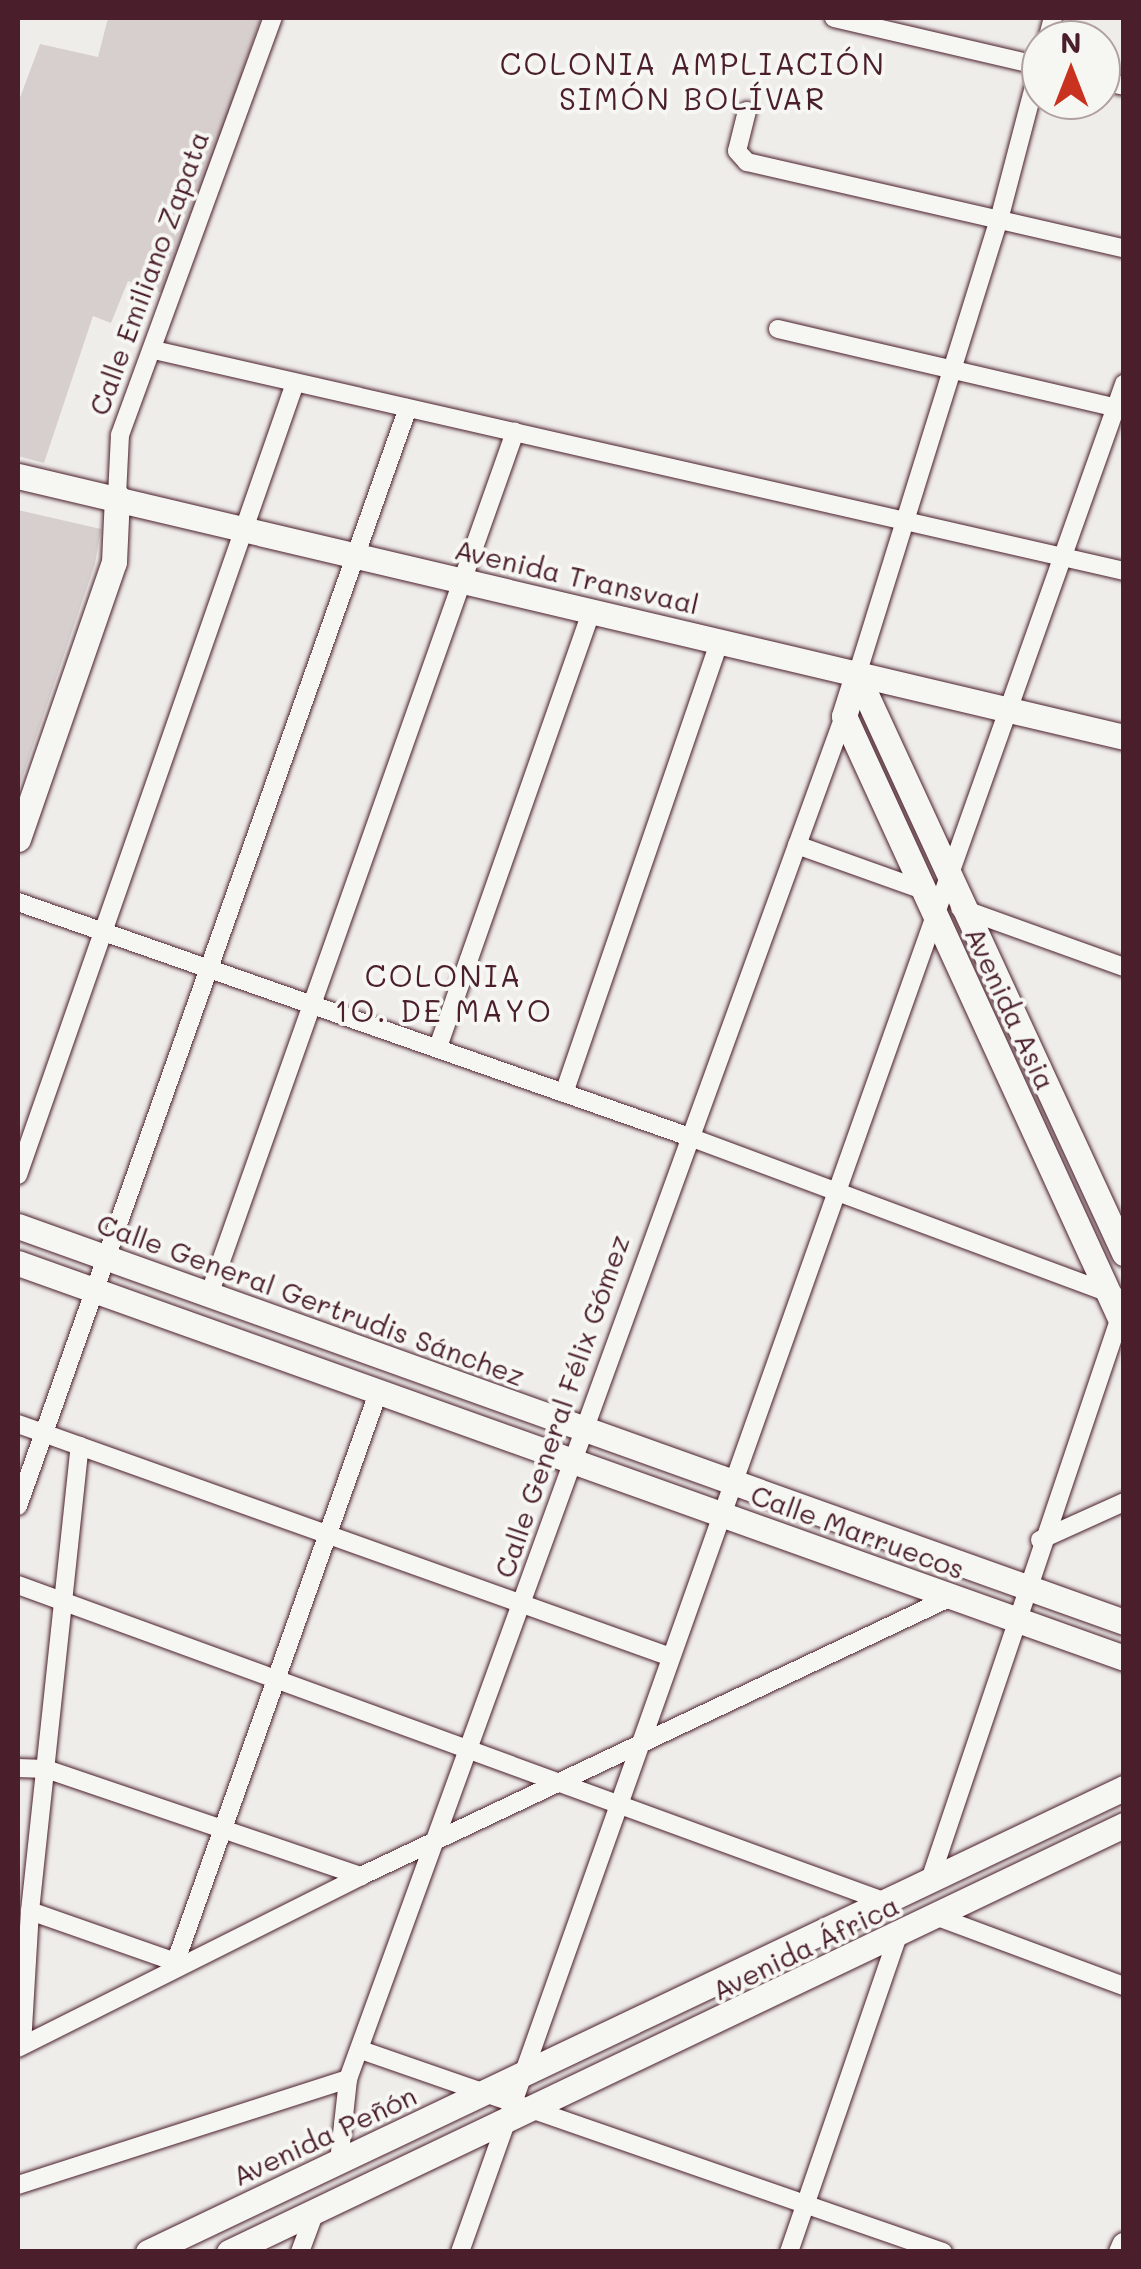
<!DOCTYPE html>
<html>
<head>
<meta charset="utf-8">
<style>
  body { margin:0 }
  #map { position:relative; width:1141px; height:2269px; overflow:hidden; background:#efedea; font-family:Mali,sans-serif }
  div>[style] { position:absolute }
  .green>* { inset:0; background:#d7cfce }
  .roads { filter:drop-shadow(0 0 2px #4a1f2b) drop-shadow(0 0 2px #4a1f2b) }
  .street>* { height:18px; margin:-9px; padding:0 9px; transform-origin:9px; border-radius:9px; background:#f6f6f2 }
  .secondary>* { height:25px; margin:-12.5px; padding:0 12.5px; transform-origin:12.5px; border-radius:12.5px; background:#f6f6f2 }
  span { translate:-50% -50%; white-space:nowrap; text-align:center; line-height:1.15; -webkit-text-stroke:8px #f6f6f2; paint-order:stroke }
  .street-label { font-size:28px; color:#4a1f2b }
  .neighbourhood-label { font-size:30px; color:#4a1f2b; letter-spacing:2.5px }
  .frame { position:absolute; inset:0; border:20px solid #4a1f2b; pointer-events:none }
  .north { position:absolute; left:1021px; top:20px; width:100px; height:100px; box-sizing:border-box; background:#f6f6f2; border:2px solid #b1a0a2; border-radius:50%; rotate:0deg; font-size:28px; font-weight:700; line-height:40px; text-align:center; color:#4a1f2b }
  .north::after { content:''; display:block; margin:auto; width:35px; height:45px; background:#c8321e; clip-path:polygon(50% 0,100% 100%,50% 72%,0 100%) }
</style>
</head>
<body>
<div id="map">
  <div class="green">
    <div style="clip-path:polygon(108px 18px,261px 18px,165px 294px,128px 281px,111px 323px,93px 316px,44px 463px,18px 456px,18px 103px,40px 44px,98px 57px)"></div>
    <div style="clip-path:polygon(18px 510px,101px 529px,95px 564px,18px 790px)"></div>
  </div>
  <div class="roads">
    <div class="street">
      <div style="left:834px;top:18px;width:212px;rotate:13.1deg"></div>
      <div style="left:1047px;top:40px;width:23px;rotate:-75deg"></div>
      <div style="left:1101px;top:81px;width:24px;rotate:12deg"></div>
      <div style="left:747px;top:111px;width:41px;rotate:104deg"></div>
      <div style="left:737px;top:151px;width:15px;rotate:48deg"></div>
      <div style="left:747px;top:162px;width:387px;rotate:12.9deg"></div>
      <div style="left:778px;top:329px;width:354px;rotate:13.1deg"></div>
      <div style="left:154px;top:350px;width:995px;rotate:12.83deg"></div>
      <div style="left:117px;top:496px;width:61px;rotate:-87.2deg"></div>
      <div style="left:120px;top:435px;width:444px;rotate:-69.9deg"></div>
      <div style="left:857px;top:675px;width:481px;rotate:-72.7deg"></div>
      <div style="left:1000px;top:216px;width:161px;rotate:-75.3deg"></div>
      <div style="left:797px;top:845px;width:139px;rotate:19.7deg"></div>
      <div style="left:18px;top:902px;width:709px;rotate:19.28deg"></div>
      <div style="left:687px;top:1136px;width:456px;rotate:20.4deg"></div>
      <div style="left:960px;top:908px;width:174px;rotate:19.8deg"></div>
      <div style="left:438px;top:1047px;width:464px;rotate:-70.6deg"></div>
      <div style="left:564px;top:1093px;width:478px;rotate:-71deg"></div>
      <div style="left:18px;top:1175px;width:839px;rotate:-70.72deg"></div>
      <div style="left:209px;top:1295px;width:916px;rotate:-70.48deg"></div>
      <div style="left:18px;top:1424px;width:693px;rotate:19.64deg"></div>
      <div style="left:18px;top:1506px;width:1165px;rotate:-70.45deg"></div>
      <div style="left:1040px;top:1540px;width:92px;rotate:-24.3deg"></div>
      <div style="left:18px;top:1585px;width:921px;rotate:20.07deg"></div>
      <div style="left:18px;top:1768px;width:28px;rotate:2deg"></div>
      <div style="left:46px;top:1769px;width:333px;rotate:18.8deg"></div>
      <div style="left:930px;top:1880px;width:601px;rotate:-71.35deg"></div>
      <div style="left:30px;top:1911px;width:155px;rotate:19.3deg"></div>
      <div style="left:938px;top:1917px;width:198px;rotate:20.4deg"></div>
      <div style="left:173px;top:1969px;width:611px;rotate:-70.41deg"></div>
      <div style="left:22px;top:2045px;width:134px;rotate:-86.6deg"></div>
      <div style="left:30px;top:1911px;width:468px;rotate:-83.9deg"></div>
      <div style="left:18px;top:2048px;width:384px;rotate:-26.6deg"></div>
      <div style="left:361px;top:1876px;width:655px;rotate:-25.31deg"></div>
      <div style="left:361px;top:2050px;width:616px;rotate:19.14deg"></div>
      <div style="left:339px;top:2161px;width:82px;rotate:-83.7deg"></div>
      <div style="left:348px;top:2079px;width:1450px;rotate:-70deg"></div>
      <div style="left:18px;top:2185px;width:347px;rotate:-17.8deg"></div>
      <div style="left:300px;top:2252px;width:46px;rotate:-69.6deg"></div>
      <div style="left:460px;top:2252px;width:1983px;rotate:-70.43deg"></div>
      <div style="left:789px;top:2252px;width:334px;rotate:-71deg"></div>
    </div>
    <div class="secondary">
      <div style="left:18px;top:476px;width:1136px;rotate:13.28deg"></div>
      <div style="left:857px;top:675px;width:43px;rotate:107.6deg"></div>
      <div style="left:844px;top:716px;width:672px;rotate:65.38deg"></div>
      <div style="left:857px;top:675px;width:637px;rotate:65.21deg"></div>
      <div style="left:18px;top:839px;width:293px;rotate:-70.9deg"></div>
      <div style="left:114px;top:562px;width:66px;rotate:-87.4deg"></div>
      <div style="left:18px;top:1226px;width:1175px;rotate:19.7deg"></div>
      <div style="left:18px;top:1263px;width:1174px;rotate:19.65deg"></div>
      <div style="left:148px;top:2252px;width:1081px;rotate:-25.43deg"></div>
      <div style="left:229px;top:2252px;width:992px;rotate:-25.51deg"></div>
      <div style="left:1121px;top:2252px;width:8px;rotate:-67deg"></div>
    </div>
  </div>
  <div class="street-label">
    <span style="left:148px;top:273px;rotate:-70deg">Calle Emiliano Zapata</span>
    <span style="left:577px;top:576px;rotate:13deg">Avenida Transvaal</span>
    <span style="left:1011px;top:1008px;rotate:65deg">Avenida Asia</span>
    <span style="left:311px;top:1299px;rotate:20deg">Calle General Gertrudis Sánchez</span>
    <span style="left:561px;top:1406px;rotate:-71deg">Calle General Félix Gómez</span>
    <span style="left:858px;top:1531px;rotate:20deg">Calle Marruecos</span>
    <span style="left:805px;top:1947px;rotate:-26deg">Avenida África</span>
    <span style="left:324px;top:2135px;rotate:-25deg">Avenida Peñón</span>
  </div>
  <div class="neighbourhood-label">
    <span style="left:693px;top:80px">COLONIA AMPLIACIÓN<br>SIMÓN BOLÍVAR</span>
    <span style="left:444px;top:992px">COLONIA<br>1O. DE MAYO</span>
  </div>
  <div class="frame"></div>
  <div class="north">N</div>
</div>
</body>
</html>
